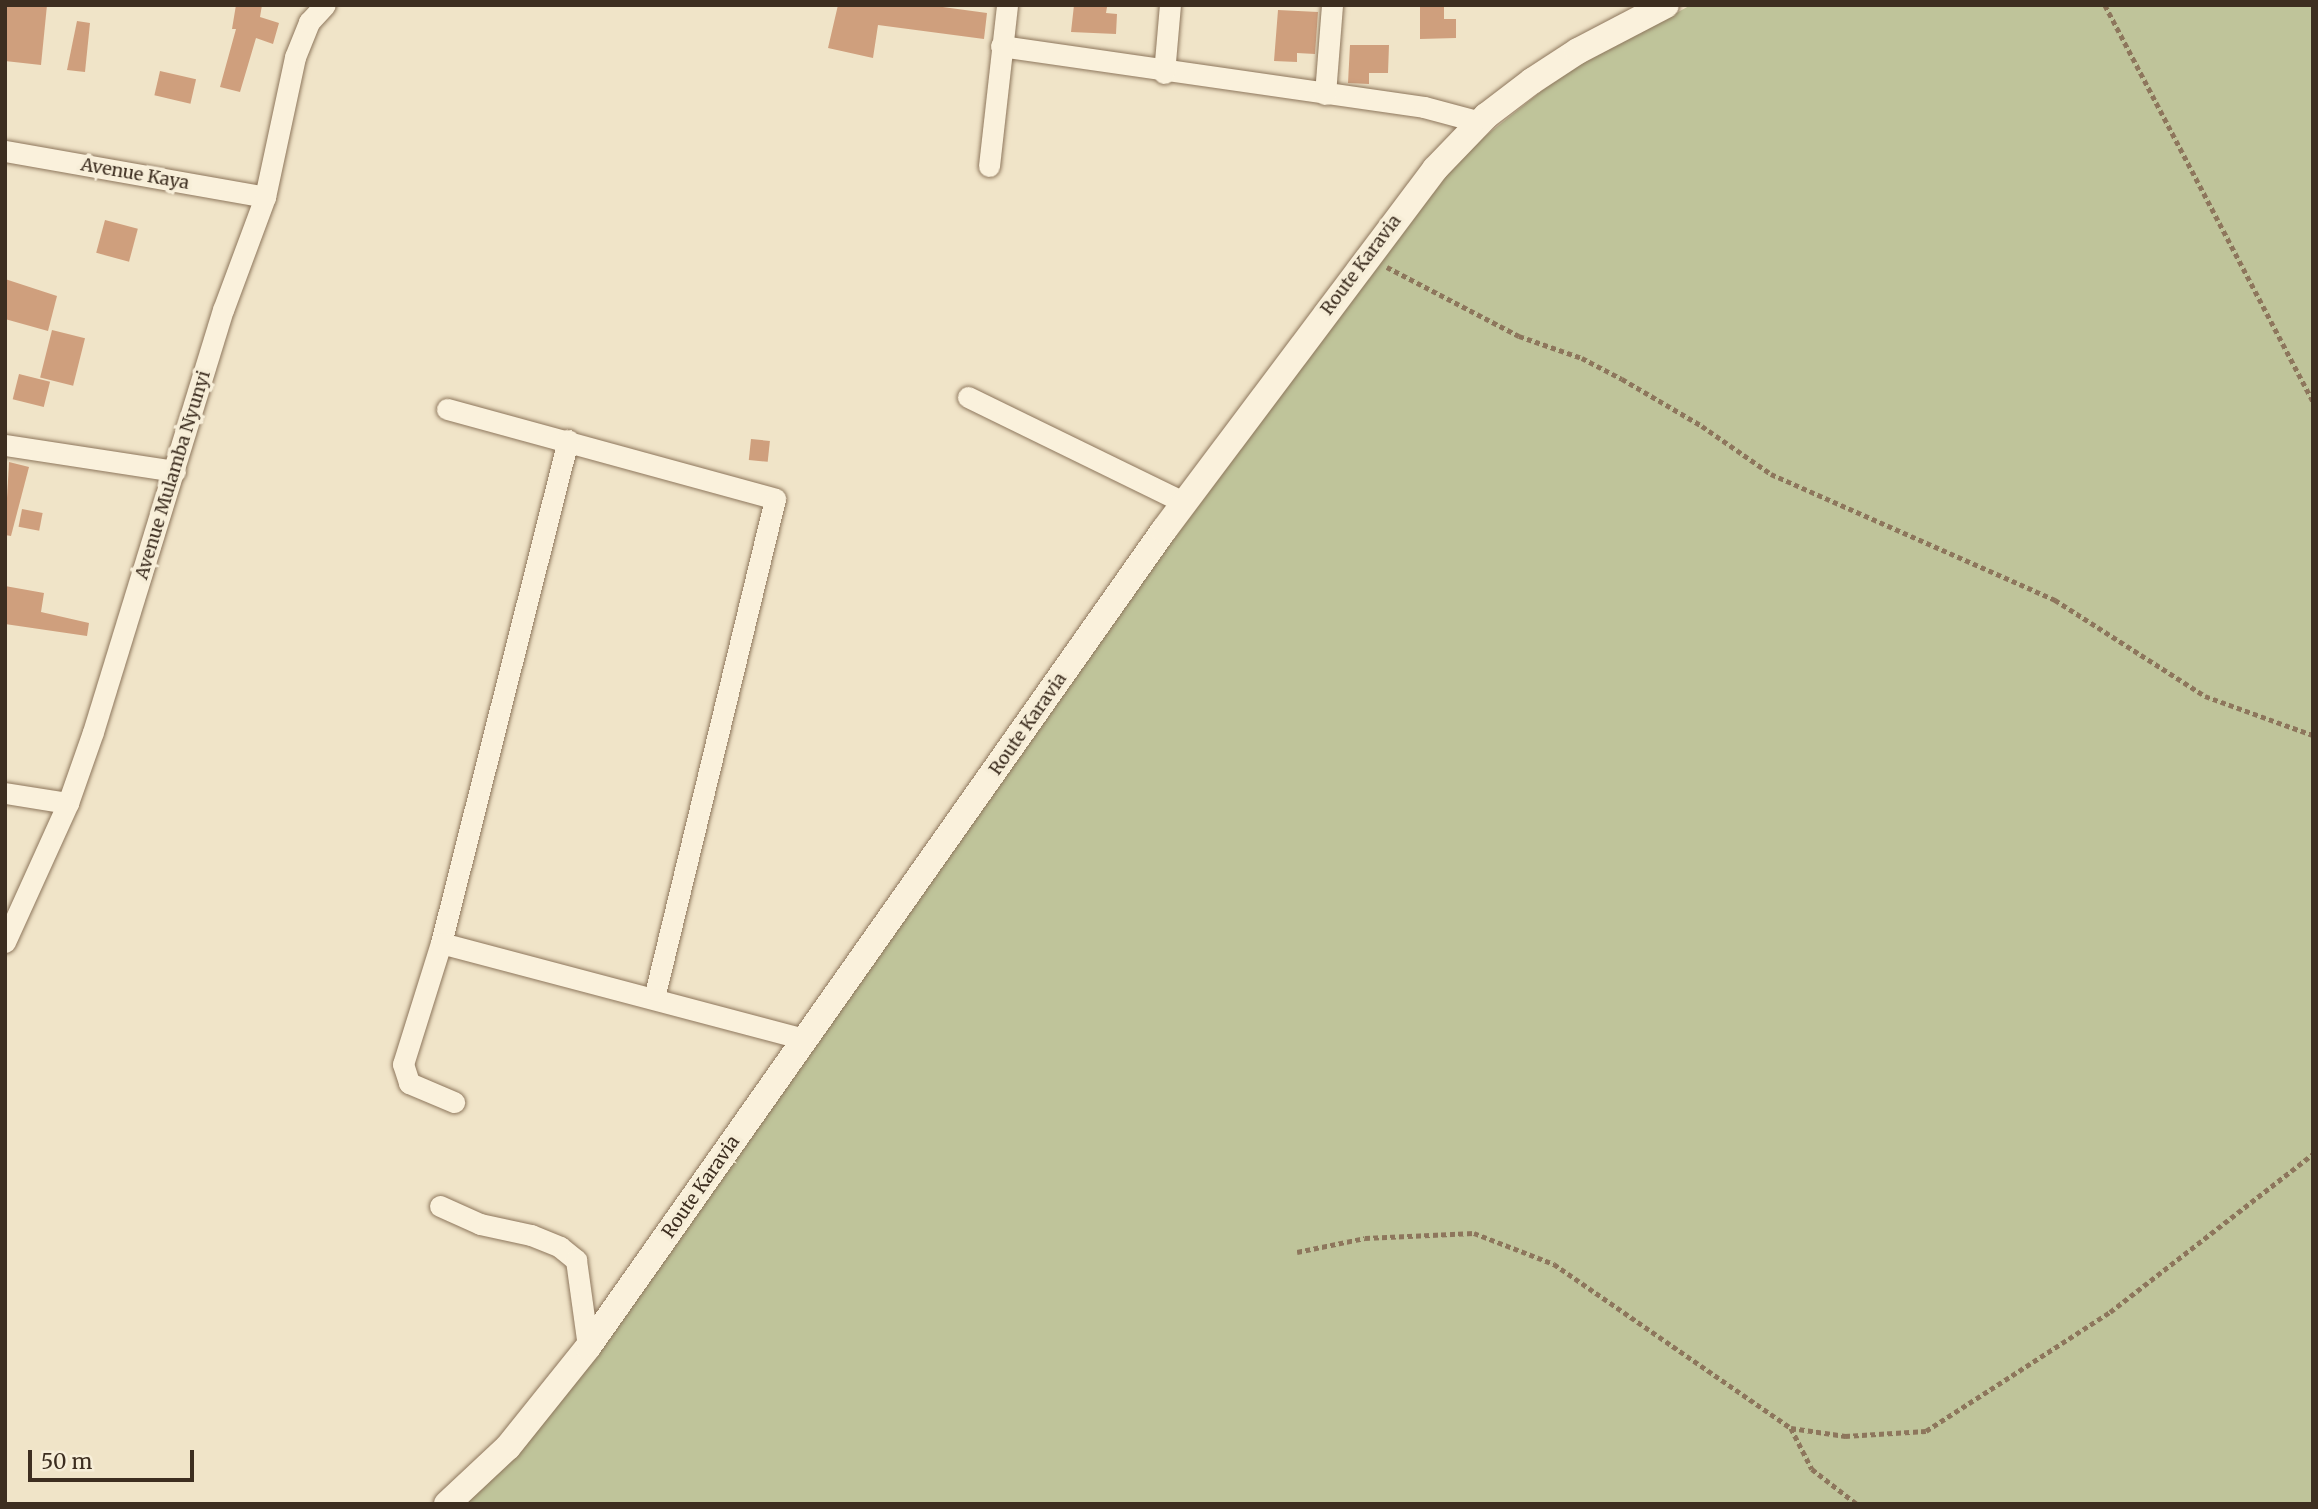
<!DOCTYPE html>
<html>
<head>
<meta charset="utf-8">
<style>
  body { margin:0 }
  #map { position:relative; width:2318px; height:1509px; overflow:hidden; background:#f0e4c8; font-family:Merriweather,serif }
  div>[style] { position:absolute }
  .cemetery>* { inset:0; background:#bfc49a }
  .building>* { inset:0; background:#cf9f7d; transform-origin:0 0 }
  .path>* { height:4.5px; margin-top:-2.25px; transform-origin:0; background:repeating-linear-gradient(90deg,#8d765c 0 5px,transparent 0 8.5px) }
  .roads { filter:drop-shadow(0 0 2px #8d765c) drop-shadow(0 0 2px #8d765c) }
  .minor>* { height:21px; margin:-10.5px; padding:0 10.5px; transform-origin:10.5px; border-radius:10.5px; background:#faf1dc }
  .tertiary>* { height:26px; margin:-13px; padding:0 13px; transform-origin:13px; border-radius:13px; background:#faf1dc }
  span { translate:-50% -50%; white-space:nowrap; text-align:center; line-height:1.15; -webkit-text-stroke:7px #f7eed8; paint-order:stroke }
  .street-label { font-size:18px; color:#3d2e20 }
  .frame { position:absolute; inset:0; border:7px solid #3d2e20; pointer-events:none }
  .scale { position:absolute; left:28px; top:1450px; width:166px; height:32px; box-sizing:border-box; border:4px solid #3d2e20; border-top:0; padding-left:9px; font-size:21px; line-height:24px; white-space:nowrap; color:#3d2e20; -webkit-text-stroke:5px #f7eed8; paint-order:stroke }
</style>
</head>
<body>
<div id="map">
  <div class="cemetery">
    <div style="clip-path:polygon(1691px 5px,2313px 5px,2313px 1504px,460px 1504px,872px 959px,1358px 282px,1464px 153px,1563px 74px)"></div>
  </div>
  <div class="building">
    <div style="clip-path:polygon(5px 5px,47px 5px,41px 65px,5px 61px)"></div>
    <div style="clip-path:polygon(236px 5px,262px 5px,260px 17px,279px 23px,273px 44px,256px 38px,240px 92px,220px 87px,236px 29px,232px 29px)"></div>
    <div style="clip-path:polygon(838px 5px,928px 5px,987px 13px,984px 39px,878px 25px,873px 58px,828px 48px)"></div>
    <div style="clip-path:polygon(1074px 5px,1107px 7px,1106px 13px,1117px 14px,1116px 34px,1071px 32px)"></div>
    <div style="clip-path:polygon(1420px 6px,1444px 6px,1444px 19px,1456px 19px,1456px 38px,1420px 39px)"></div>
    <div style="clip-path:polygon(1278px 10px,1318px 12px,1315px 54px,1297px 53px,1297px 62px,1274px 61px)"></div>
    <div style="clip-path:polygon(77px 21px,90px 23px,85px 72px,67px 70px)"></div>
    <div style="clip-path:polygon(1350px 45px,1389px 45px,1388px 73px,1369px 73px,1369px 84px,1348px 83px)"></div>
    <div style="left:160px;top:71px;width:37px;height:25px;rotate:13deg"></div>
    <div style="left:105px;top:220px;width:34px;height:34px;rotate:15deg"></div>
    <div style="clip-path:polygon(5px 279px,57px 296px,48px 331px,5px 319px)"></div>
    <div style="left:52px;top:330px;width:34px;height:49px;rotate:14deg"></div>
    <div style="left:19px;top:374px;width:32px;height:26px;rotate:14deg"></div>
    <div style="left:751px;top:439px;width:19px;height:21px;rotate:6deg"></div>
    <div style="clip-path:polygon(9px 462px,29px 467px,11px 536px,5px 535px)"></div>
    <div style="left:22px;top:509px;width:21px;height:18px;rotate:11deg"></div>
    <div style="clip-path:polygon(5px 586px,44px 593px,41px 612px,89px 623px,87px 636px,5px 624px)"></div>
  </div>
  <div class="path">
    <div style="left:2105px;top:5px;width:447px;rotate:62.3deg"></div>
    <div style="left:1387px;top:267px;width:149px;rotate:27.6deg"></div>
    <div style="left:1519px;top:336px;width:67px;rotate:19.2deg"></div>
    <div style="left:1582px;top:358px;width:45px;rotate:27.7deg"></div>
    <div style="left:1622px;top:379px;width:93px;rotate:30.4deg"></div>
    <div style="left:1702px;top:426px;width:84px;rotate:34.8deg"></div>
    <div style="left:1771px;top:474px;width:311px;rotate:23.9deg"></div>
    <div style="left:2055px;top:600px;width:178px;rotate:32.6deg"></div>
    <div style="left:2205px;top:696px;width:115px;rotate:19.9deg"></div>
    <div style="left:1297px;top:1252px;width:69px;rotate:-11.6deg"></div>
    <div style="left:1365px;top:1238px;width:109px;rotate:-2.6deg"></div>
    <div style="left:1474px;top:1233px;width:86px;rotate:21.2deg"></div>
    <div style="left:1554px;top:1264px;width:288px;rotate:34.7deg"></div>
    <div style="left:1791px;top:1428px;width:55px;rotate:8.4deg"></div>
    <div style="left:1845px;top:1436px;width:81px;rotate:-3.5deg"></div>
    <div style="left:1926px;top:1431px;width:219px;rotate:-32.9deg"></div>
    <div style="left:2110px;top:1312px;width:257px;rotate:-37.9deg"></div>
    <div style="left:1791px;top:1428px;width:46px;rotate:62.9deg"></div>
    <div style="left:1812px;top:1469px;width:57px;rotate:37.9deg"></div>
  </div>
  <div class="roads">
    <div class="minor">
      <div style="left:1001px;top:46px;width:427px;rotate:8.2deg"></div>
      <div style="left:1424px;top:107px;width:58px;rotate:15deg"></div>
      <div style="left:1164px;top:73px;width:68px;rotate:-85deg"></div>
      <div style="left:1325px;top:94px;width:89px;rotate:-85.5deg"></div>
      <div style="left:5px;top:151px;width:264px;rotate:10deg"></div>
      <div style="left:989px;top:166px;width:162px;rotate:-83.6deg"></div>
      <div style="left:968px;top:397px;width:242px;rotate:26deg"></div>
      <div style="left:447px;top:409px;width:340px;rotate:15.3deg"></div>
      <div style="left:775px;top:499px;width:513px;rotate:103.63deg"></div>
      <div style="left:568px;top:440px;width:519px;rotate:104.17deg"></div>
      <div style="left:441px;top:943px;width:376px;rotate:14.8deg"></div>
      <div style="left:5px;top:445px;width:172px;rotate:8.7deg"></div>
      <div style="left:5px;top:793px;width:64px;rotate:9deg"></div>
      <div style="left:5px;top:942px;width:153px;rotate:-65.6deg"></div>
      <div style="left:68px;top:803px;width:75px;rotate:-70.6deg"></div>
      <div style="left:93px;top:732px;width:442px;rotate:-72.9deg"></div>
      <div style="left:223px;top:310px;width:121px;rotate:-69.6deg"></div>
      <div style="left:265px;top:197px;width:143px;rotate:-77.9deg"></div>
      <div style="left:295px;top:57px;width:38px;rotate:-68deg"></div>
      <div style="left:309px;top:22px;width:23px;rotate:-47deg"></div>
      <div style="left:441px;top:943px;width:127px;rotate:107.4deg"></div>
      <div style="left:403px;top:1064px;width:20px;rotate:72deg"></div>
      <div style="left:409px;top:1083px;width:49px;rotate:22.9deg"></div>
      <div style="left:440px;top:1206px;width:44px;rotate:24.2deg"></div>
      <div style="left:480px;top:1224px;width:52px;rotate:12.2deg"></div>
      <div style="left:531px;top:1235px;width:31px;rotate:22deg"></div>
      <div style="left:560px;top:1247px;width:21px;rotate:39deg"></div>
      <div style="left:576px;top:1260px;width:88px;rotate:82.1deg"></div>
    </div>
    <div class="tertiary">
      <div style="left:447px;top:1504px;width:83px;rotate:-43.1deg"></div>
      <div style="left:508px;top:1447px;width:128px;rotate:-51.3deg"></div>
      <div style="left:588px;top:1347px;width:1000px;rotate:-54.82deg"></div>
      <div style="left:1164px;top:530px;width:451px;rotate:-53.1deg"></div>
      <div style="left:1435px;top:169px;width:74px;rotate:-46.1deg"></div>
      <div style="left:1486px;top:116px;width:58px;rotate:-37.3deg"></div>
      <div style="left:1532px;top:81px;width:55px;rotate:-33.1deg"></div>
      <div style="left:1578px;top:51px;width:99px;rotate:-27.6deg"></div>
    </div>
  </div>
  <div class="street-label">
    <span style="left:135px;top:174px;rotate:10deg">Avenue Kaya</span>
    <span style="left:1361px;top:265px;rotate:-53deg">Route Karavia</span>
    <span style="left:173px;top:475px;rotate:-73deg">Avenue Mulamba Nyunyi</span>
    <span style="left:1028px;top:724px;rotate:-55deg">Route Karavia</span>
    <span style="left:701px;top:1187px;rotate:-55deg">Route Karavia</span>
  </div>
  <div class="frame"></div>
  <div class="scale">50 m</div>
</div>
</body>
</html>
